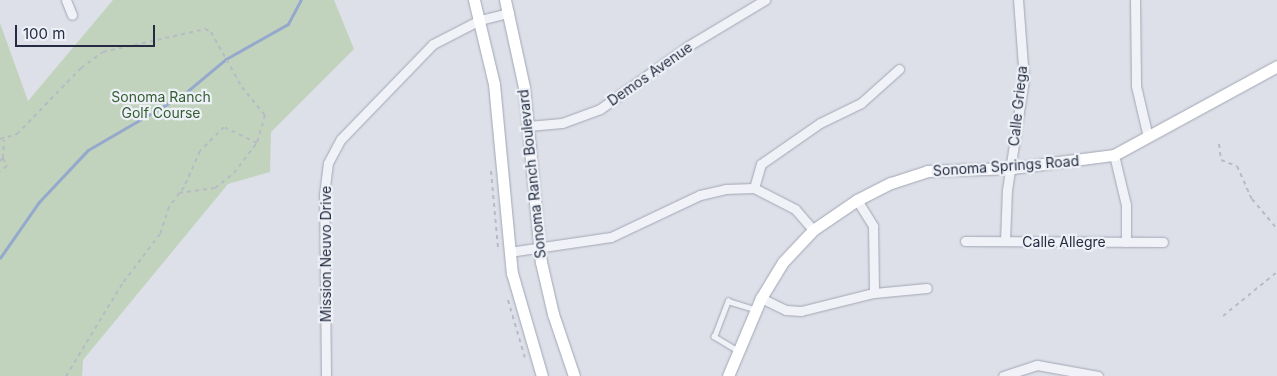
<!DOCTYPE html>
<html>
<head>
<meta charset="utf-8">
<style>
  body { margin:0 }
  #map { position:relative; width:1277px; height:376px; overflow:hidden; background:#dde0e9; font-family:Inter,sans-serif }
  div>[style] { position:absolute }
  .green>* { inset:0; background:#c1d3bd }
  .stream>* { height:2.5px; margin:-1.25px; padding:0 1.25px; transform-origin:1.25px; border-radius:1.25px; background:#94a9cc }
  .path>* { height:2px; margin-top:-1px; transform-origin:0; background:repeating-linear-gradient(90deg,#b7bbc4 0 4px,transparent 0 8px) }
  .roads { filter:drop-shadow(0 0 1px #a2a6b3) drop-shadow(0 0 1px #a2a6b3) }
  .lane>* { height:4.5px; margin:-2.25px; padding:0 2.25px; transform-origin:2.25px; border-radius:2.25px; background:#f0f2f7 }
  .street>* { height:9px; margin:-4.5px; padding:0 4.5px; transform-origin:4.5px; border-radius:4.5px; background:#f0f2f7 }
  .secondary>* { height:11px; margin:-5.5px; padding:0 5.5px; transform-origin:5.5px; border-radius:5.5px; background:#fff }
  span { translate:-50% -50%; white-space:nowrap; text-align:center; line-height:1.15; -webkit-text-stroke:4.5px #edf0f6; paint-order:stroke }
  .street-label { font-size:14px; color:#252c41 }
  .park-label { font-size:14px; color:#345e31 }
  .scale { position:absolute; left:15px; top:25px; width:140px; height:22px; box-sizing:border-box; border:2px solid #252c41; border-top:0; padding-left:6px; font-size:15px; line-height:18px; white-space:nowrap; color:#252c41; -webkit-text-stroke:4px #edf0f6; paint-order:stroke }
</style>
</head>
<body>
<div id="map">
  <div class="green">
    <div style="clip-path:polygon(113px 0,334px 0,354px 49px,271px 132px,270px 172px,228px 184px,83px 360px,82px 376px,0 376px,0 23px,28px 101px)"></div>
  </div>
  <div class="stream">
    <div style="left:0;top:258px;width:68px;rotate:-55.1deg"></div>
    <div style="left:39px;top:202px;width:71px;rotate:-46.7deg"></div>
    <div style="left:88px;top:150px;width:110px;rotate:-30.1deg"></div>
    <div style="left:183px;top:95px;width:56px;rotate:-39.9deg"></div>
    <div style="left:226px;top:59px;width:71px;rotate:-29.4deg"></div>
    <div style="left:288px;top:24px;width:27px;rotate:-62deg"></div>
  </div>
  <div class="path">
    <div style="left:0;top:139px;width:18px;rotate:-16deg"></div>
    <div style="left:17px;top:134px;width:92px;rotate:-45.9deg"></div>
    <div style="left:81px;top:68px;width:27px;rotate:-36deg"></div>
    <div style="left:103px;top:52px;width:105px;rotate:-12.7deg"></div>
    <div style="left:205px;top:29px;width:7px;rotate:27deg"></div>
    <div style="left:211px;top:32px;width:63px;rotate:60.6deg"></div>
    <div style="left:242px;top:87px;width:36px;rotate:51deg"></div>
    <div style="left:265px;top:115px;width:29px;rotate:106deg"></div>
    <div style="left:257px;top:143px;width:37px;rotate:-154deg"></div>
    <div style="left:224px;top:127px;width:34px;rotate:135deg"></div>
    <div style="left:200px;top:151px;width:39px;rotate:114deg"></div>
    <div style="left:184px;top:187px;width:25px;rotate:127deg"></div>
    <div style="left:169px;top:207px;width:28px;rotate:108deg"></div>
    <div style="left:160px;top:234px;width:63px;rotate:127.2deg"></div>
    <div style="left:122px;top:284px;width:108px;rotate:121.3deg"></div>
    <div style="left:1219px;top:144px;width:16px;rotate:83deg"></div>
    <div style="left:1221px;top:160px;width:17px;rotate:21deg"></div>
    <div style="left:1237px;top:166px;width:36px;rotate:66deg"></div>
    <div style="left:1252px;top:199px;width:39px;rotate:50deg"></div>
    <div style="left:3px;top:158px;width:18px;rotate:-87deg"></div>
    <div style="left:0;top:161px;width:4px;rotate:-45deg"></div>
    <div style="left:3px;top:158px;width:9px;rotate:63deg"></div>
    <div style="left:7px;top:166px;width:9px;rotate:144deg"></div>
    <div style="left:491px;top:171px;width:77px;rotate:84.8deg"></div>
    <div style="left:179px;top:193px;width:36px;rotate:-8deg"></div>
    <div style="left:215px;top:188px;width:24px;rotate:-38deg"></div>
    <div style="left:234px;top:173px;width:38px;rotate:-53deg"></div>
    <div style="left:508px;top:300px;width:60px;rotate:73.7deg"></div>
    <div style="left:1223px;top:316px;width:70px;rotate:-39.2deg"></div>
  </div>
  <div class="roads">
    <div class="lane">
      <div style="left:736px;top:350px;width:26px;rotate:-149deg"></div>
      <div style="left:714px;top:337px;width:39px;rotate:-69deg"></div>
      <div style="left:728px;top:301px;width:28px;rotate:17deg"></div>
    </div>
    <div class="street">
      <div style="left:66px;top:0;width:16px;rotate:68deg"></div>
      <div style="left:1135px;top:0;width:86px;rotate:89.3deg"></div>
      <div style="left:1136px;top:86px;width:52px;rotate:76.8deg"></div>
      <div style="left:528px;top:126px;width:34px;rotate:-5deg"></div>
      <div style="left:562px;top:123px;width:40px;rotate:-20.2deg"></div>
      <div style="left:600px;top:109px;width:108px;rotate:-35.6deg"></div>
      <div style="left:688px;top:46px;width:90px;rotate:-30.9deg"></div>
      <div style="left:1114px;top:155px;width:51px;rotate:76.5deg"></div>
      <div style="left:1126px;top:205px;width:37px;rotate:90deg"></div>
      <div style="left:754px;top:188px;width:25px;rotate:-74deg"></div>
      <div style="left:761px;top:164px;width:72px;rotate:-34.8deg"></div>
      <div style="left:820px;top:123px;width:46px;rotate:-26deg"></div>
      <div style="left:861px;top:103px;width:51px;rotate:-41.8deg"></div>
      <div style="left:857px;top:200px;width:31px;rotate:58deg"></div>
      <div style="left:873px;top:226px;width:67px;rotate:89.1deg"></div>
      <div style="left:965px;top:241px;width:198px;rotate:0.3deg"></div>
      <div style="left:1005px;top:241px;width:51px;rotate:-87.8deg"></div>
      <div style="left:1007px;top:190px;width:112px;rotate:-81.3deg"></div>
      <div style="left:1024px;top:79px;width:79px;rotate:-94.3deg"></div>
      <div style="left:509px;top:252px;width:103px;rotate:-8.4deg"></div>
      <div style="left:611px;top:237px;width:98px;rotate:-25.3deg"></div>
      <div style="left:700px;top:195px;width:26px;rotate:-13deg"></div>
      <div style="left:725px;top:189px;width:29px;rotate:-2deg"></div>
      <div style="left:754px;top:188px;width:46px;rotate:27.1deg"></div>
      <div style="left:795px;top:209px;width:28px;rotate:49deg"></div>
      <div style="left:761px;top:298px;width:28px;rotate:26deg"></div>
      <div style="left:786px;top:310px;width:15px;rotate:4deg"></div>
      <div style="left:801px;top:311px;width:75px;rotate:-13.9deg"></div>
      <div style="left:874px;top:293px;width:53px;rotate:-5.4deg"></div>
      <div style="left:326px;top:376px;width:181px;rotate:-90.6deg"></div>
      <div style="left:324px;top:195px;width:32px;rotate:-83deg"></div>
      <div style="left:328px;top:163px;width:27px;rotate:-62deg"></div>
      <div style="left:341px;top:139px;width:132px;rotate:-45.9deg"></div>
      <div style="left:433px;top:44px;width:53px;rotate:-27.1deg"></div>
      <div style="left:480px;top:20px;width:30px;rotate:-14deg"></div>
      <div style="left:1003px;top:376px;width:36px;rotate:-18deg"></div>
      <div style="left:1037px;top:365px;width:62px;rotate:10.2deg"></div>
    </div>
    <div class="secondary">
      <div style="left:474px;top:0;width:86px;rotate:76.6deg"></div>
      <div style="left:494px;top:84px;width:190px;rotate:84.6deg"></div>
      <div style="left:512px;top:273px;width:107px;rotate:73.8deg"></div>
      <div style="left:505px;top:0;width:89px;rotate:77.7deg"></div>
      <div style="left:524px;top:87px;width:176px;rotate:84.5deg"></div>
      <div style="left:541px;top:262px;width:53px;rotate:77deg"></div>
      <div style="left:553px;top:314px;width:65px;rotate:71.3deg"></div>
      <div style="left:728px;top:376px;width:85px;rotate:-67.1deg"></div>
      <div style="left:761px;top:298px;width:42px;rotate:-58.6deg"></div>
      <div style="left:783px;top:262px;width:44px;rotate:-46.8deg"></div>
      <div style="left:813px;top:230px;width:53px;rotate:-34.3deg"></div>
      <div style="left:857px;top:200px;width:38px;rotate:-27deg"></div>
      <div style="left:891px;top:183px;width:38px;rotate:-18deg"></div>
      <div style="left:927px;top:171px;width:85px;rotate:-2deg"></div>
      <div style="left:1012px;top:168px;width:103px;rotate:-7.3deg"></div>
      <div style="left:1114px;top:155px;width:186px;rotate:-28.6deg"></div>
    </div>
  </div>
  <div class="street-label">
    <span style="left:650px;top:74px;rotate:-35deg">Demos Avenue</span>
    <span style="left:1018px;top:106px;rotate:-84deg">Calle Griega</span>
    <span style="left:1006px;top:166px;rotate:-4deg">Sonoma Springs Road</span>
    <span style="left:532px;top:174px;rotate:-96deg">Sonoma Ranch Boulevard</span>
    <span style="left:1064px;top:242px">Calle Allegre</span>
    <span style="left:326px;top:254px;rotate:-90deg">Mission Neuvo Drive</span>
  </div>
  <div class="park-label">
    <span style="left:161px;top:105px">Sonoma Ranch<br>Golf Course</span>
  </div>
  <div class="scale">100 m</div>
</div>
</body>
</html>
